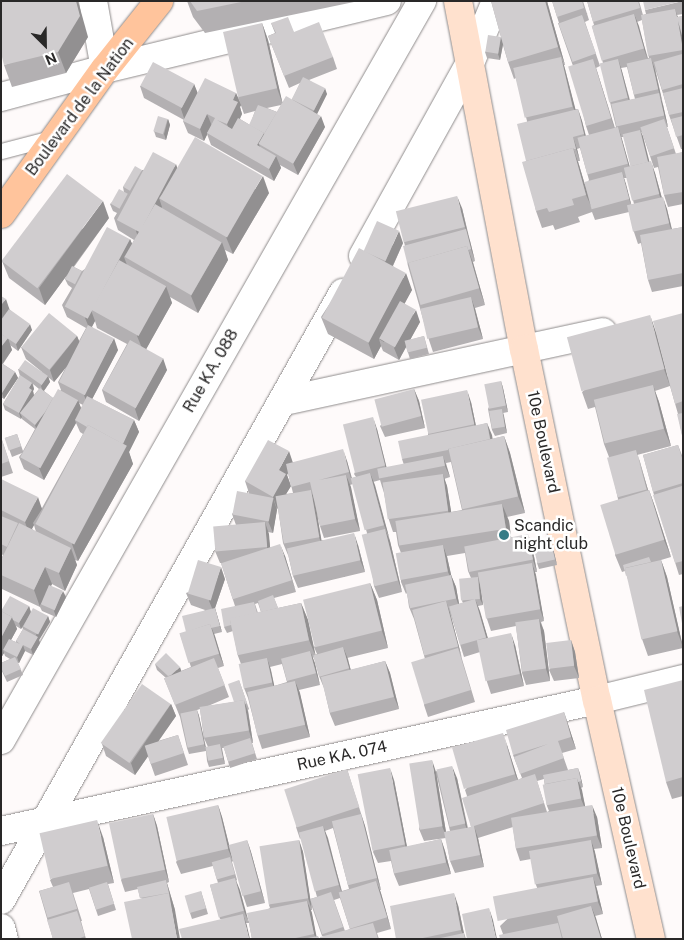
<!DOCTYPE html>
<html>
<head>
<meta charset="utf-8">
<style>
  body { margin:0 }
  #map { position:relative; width:684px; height:940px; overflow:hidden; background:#fefafa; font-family:"Public Sans",sans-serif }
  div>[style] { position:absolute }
  .roads { filter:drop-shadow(0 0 1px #8f8c8c) drop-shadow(0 0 1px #8f8c8c) }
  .service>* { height:15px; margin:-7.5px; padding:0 7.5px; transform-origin:7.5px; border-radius:7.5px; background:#fff }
  .minor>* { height:28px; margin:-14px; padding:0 14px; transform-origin:14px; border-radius:14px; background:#fff }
  .secondary>* { height:28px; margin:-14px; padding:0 14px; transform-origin:14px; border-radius:14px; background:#ffe1ce }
  .primary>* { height:28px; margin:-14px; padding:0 14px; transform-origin:14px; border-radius:14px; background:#ffc49c }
  .wall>* { inset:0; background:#b3b0b2 }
  .shaded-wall>* { inset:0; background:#929091 }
  .building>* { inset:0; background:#d0cdcf; transform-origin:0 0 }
  .dots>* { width:14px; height:14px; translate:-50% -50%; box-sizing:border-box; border:2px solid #fff; border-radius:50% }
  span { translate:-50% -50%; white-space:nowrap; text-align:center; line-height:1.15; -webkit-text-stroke:5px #fff; paint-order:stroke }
  .street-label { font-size:16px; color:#292828 }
  .poi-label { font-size:16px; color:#292828 }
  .left { translate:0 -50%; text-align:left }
  .frame { position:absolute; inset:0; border:2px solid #292828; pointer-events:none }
  .north { position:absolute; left:20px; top:20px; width:50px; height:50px; -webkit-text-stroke:4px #fff; paint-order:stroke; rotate:157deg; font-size:14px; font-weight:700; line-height:20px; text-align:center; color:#292828 }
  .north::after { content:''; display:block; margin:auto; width:18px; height:22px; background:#292828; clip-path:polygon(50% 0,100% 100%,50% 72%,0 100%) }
</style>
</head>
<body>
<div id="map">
  <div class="roads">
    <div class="service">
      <div style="left:1px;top:151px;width:56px;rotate:-14.5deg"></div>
    </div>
    <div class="minor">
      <div style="left:93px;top:1px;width:69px;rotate:80deg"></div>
      <div style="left:1px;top:97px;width:108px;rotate:-15.1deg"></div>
      <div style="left:105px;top:69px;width:290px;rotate:-13.6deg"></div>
      <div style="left:363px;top:256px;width:221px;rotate:-61deg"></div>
      <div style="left:470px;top:63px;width:67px;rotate:-67.2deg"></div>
      <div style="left:284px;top:401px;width:326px;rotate:-12.2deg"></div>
      <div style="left:1px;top:740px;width:851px;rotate:-60.33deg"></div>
      <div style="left:1px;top:831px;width:610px;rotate:-12.4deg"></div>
      <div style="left:597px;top:700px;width:89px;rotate:-13.7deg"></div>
      <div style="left:1px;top:900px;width:697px;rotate:-60.6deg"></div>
      <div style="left:1px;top:928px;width:11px;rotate:75deg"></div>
    </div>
    <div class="secondary">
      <div style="left:458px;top:1px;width:354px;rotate:79.3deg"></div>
      <div style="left:524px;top:349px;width:359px;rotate:78.3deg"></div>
      <div style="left:597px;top:700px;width:245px;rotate:77.3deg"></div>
    </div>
    <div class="primary">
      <div style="left:1px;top:214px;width:178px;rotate:-54.4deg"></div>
      <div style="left:105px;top:69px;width:87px;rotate:-51.5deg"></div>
    </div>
  </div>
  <div class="wall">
    <div style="clip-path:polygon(187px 1px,353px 1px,354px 2px,205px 33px,193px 17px)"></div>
    <div style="clip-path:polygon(evenodd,491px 1px,547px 1px,565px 65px,564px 65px,575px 109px,578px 109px,582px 121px,586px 136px,589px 135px,586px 126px,573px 66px,558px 23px,559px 23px,552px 1px,583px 1px,589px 20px,585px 22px,600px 66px,596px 68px,615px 128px,616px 127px,610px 102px,603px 63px,592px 26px,594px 25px,587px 1px,639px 1px,643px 15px,646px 14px,645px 10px,683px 1px,683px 14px,677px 15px,678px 17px,683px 16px,683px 149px,681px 149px,669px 115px,664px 97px,655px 68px,668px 127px,667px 127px,676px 154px,683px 152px,683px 204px,668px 207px,664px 195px,658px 167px,654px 168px,642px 132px,641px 133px,649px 162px,655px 173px,662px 198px,667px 209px,672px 229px,683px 227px,683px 286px,652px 292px,648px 280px,641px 243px,638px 244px,634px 232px,629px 212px,595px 220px,592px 212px,578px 217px,580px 222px,555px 230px,553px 225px,542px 228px,536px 211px,526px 161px,527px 121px,516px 78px,514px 79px,508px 62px,503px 45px,500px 60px,487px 58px,485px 52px,501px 37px,491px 1px,642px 20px,649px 58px,648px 58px,637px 22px,642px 20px,491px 1px,627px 67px,635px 99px,630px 100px,621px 68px,627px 67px,491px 1px,621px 137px,624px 137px,631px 167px,630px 167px,621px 137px,491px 1px,580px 148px,589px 180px,585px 186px,578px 161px,580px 161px,577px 149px,580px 148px,491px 1px,624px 178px,627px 178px,634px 204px,631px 205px,624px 178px)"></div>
    <div style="clip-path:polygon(evenodd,262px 23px,268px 40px,282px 102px,292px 100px,300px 83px,289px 88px,268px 36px,275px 33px,271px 23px,294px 32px,333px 57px,337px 69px,309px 80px,327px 94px,317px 114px,325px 127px,298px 175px,280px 165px,281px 168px,274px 181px,211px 145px,207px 134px,204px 141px,188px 133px,183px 121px,184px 120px,144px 98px,140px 86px,194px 84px,197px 93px,236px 93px,241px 105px,240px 107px,242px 114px,240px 119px,250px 125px,255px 111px,244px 114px,238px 97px,262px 23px,281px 105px,277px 112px,267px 108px,281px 105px)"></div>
    <div style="clip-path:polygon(88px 37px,66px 73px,12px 87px,4px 65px)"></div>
    <div style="clip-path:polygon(168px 119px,170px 125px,166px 140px,156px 137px,154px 131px)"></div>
    <div style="clip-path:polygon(evenodd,177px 168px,269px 193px,233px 254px,225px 250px,228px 260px,198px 313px,170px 297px,172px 303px,146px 349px,167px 370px,139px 421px,106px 402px,102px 390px,127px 344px,97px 328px,95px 321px,92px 327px,118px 350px,92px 399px,134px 420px,139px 432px,129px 452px,133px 464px,78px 561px,75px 560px,77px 565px,65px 591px,52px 584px,51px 586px,66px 597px,56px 617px,42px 611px,40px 607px,2px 589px,1px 560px,3px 555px,1px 554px,1px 479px,42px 508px,83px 434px,80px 432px,76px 423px,44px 480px,24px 469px,19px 457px,22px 453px,12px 457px,5px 438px,17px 434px,23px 451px,35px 429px,22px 419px,22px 417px,21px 419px,5px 410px,3px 404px,20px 376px,18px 369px,42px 372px,26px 359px,21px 347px,77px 336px,79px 341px,86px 328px,67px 317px,62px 305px,72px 288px,68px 285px,65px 279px,67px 275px,45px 305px,9px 278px,2px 261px,109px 218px,74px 267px,82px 271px,130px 239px,132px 244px,134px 240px,118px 230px,114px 218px,117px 213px,113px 211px,110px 204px,124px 192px,123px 187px,142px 170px,177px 168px,66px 367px,58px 382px,61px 390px,53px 398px,44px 391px,50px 382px,48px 377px,54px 382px,66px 367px,177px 168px,33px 384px,39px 389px,34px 395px,33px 391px,34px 389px,33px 384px,177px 168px,79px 403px,83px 405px,81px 408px,79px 403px,177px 168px,34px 525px,36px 532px,32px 529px,34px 525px)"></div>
    <div style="clip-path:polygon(462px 208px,475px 261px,473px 262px,485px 305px,475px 308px,483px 339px,433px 352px,429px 340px,408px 266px,405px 246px,404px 242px)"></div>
    <div style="clip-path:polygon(403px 243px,393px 266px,412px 290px,404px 303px,420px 322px,410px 340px,424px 336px,429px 354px,410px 359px,406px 346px,399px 360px,383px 351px,381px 346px,374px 359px,328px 334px,321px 317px,364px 251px)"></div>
    <div style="clip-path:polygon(1px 296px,10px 310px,32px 330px,18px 351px,10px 345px,12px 350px,3px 364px,15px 372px,18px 378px,4px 399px,1px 397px)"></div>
    <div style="clip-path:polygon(683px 313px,683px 440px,678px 414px,670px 386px,655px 391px,659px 402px,671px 446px,637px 455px,648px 490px,649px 490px,655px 507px,671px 557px,661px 560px,667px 577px,683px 648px,648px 656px,642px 639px,629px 582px,625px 571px,622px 572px,615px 555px,618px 499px,609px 457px,604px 444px,595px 407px,588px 409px,582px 392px,656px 332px,668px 378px)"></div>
    <div style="clip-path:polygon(501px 381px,503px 388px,508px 412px,503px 413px,507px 433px,495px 436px,492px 430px,488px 409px)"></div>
    <div style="clip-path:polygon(414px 389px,419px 401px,425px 428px,385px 437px,380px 426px)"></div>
    <div style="clip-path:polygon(evenodd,471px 402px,476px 426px,487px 423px,492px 439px,504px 436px,510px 453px,525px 513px,507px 517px,509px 521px,511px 537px,532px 546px,537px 572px,535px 572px,544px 621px,541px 622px,544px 631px,550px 681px,526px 685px,522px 673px,516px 626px,491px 631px,487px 619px,481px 587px,483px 605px,478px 606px,488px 639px,515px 645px,524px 686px,491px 694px,487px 682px,480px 652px,464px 657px,450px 612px,462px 659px,475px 702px,428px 717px,424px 705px,425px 659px,414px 619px,409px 607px,407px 593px,406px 594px,401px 582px,401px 553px,398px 545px,396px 532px,393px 532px,389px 520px,384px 493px,380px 480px,373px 482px,389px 537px,402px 592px,379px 598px,374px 586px,367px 533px,353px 484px,350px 485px,360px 531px,324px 538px,320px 526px,317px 514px,321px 540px,358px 545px,365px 572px,298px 588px,293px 576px,288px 554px,288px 555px,283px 543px,278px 508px,277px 509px,273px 533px,268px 532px,270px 547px,285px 556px,296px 592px,274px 598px,278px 608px,301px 603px,308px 620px,315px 655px,317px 654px,314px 647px,370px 583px,377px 600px,388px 648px,347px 658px,351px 670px,385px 661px,390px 673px,399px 709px,335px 726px,330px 714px,324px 688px,319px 676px,314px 657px,313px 658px,320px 685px,299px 690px,310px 737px,262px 749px,258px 737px,248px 698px,244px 688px,241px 664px,238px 656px,233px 631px,227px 633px,224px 627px,235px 606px,221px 563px,220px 563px,215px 551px,236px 525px,232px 514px,249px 493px,245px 481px,293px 462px,347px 461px,352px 478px,356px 477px,354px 474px,377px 429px,387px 469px,404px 465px,402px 459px,428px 435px,428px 433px,471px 402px,451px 462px,462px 510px,451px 512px,447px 486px,444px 479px,450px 477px,446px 463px,451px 462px,471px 402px,288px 473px,293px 493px,286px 494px,291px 486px,287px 475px,288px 473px,471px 402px,465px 553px,468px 571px,471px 578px,462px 601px,463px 603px,459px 604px,456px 587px,451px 575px,447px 556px,465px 553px,471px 402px,258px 603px,261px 612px,258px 613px,255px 604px,258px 603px,471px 402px,282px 664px,287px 682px,274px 686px,270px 667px,282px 664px)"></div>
    <div style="clip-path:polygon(1px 437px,13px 473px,1px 477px)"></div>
    <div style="clip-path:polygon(678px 445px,683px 458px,683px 574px,679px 575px,654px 495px,643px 455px)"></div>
    <div style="clip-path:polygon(550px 538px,552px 544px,557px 565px,539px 569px,537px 563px)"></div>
    <div style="clip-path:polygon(evenodd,225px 579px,215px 608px,222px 632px,214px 634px,224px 666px,218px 668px,229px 697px,208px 706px,234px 702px,239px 680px,249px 709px,248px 710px,253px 743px,252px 743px,257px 759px,230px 768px,224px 748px,222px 748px,225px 764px,209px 767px,207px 761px,206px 751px,189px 754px,187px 748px,180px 717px,169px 690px,164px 678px,166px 678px,157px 670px,155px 664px,181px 671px,191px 667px,180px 634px,186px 632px,205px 610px,191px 605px,186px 593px,225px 579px,200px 709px,204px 738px,208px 747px,206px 747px,199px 716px,197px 710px,200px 709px)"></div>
    <div style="clip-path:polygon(evenodd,29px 606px,31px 612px,48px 616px,50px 622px,39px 640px,40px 643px,33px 655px,25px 651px,19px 663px,18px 663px,23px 675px,7px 682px,1px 669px,1px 663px,10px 659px,5px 656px,4px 653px,1px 658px,1px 610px,29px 606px,16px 626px,21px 629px,22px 627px,23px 629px,16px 641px,16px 642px,11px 640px,17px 629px,16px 626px)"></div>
    <div style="clip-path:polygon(571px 640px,575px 652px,579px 678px,554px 681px,549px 670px)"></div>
    <div style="clip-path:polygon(683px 680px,683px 796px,672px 799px,666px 782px)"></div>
    <div style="clip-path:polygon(171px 704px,176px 716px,158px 741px,178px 735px,188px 765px,155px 776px,148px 756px,135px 775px,106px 756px,102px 744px)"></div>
    <div style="clip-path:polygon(evenodd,564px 712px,576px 749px,562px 753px,568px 770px,578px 768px,580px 774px,583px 787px,581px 788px,585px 806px,597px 817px,602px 848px,594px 849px,602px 885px,596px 886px,603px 914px,595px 916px,602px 939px,500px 939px,503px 934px,500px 926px,538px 890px,536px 885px,531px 859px,520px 861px,516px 849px,513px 827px,478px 838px,484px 867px,455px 873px,450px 861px,446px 838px,424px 841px,419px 829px,436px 771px,457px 778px,468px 828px,471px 827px,467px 796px,465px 790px,507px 745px,518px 780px,522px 778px,513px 755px,564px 712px,436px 773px,450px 831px,446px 832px,436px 773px,564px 712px,544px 779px,547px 806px,549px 811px,547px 812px,537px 781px,544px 779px)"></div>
    <div style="clip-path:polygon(evenodd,347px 769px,365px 826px,381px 890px,380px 890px,391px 929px,377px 933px,379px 939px,322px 936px,311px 904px,312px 910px,311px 910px,316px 936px,318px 936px,319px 939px,252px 939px,249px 923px,246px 923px,247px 926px,220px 919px,210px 885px,218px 883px,213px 866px,181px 874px,176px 862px,218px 805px,222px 817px,233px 861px,232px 862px,237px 880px,236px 881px,248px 921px,270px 908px,269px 905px,299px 840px,303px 852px,310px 899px,317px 897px,301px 838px,300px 839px,296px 827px,347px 769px,333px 828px,349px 889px,342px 891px,325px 831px,333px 828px,347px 769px,340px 898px,350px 929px,345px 931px,334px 900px,340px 898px)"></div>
    <div style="clip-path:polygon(394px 780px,407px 847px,441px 839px,445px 851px,451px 874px,399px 886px,394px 874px,391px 861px,378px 863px,373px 852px)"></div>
    <div style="clip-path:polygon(153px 814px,157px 826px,169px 882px,167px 883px,175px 910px,140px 898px,138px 889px,125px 892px,121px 880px)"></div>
    <div style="clip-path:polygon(103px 837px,114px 883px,108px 884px,116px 910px,98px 916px,89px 889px,73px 893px,82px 921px,81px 921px,86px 939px,53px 939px,39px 891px,53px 887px,50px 880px)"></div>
    <div style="clip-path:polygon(247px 840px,251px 852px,265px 903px,247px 907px,243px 895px)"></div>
    <div style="clip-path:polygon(201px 891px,208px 914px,192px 919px,190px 913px)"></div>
    <div style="clip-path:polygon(458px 905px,464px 933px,466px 939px,396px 939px)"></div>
  </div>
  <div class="shaded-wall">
    <div style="clip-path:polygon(76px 1px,78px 1px,88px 37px,66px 73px,58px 52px)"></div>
    <div style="clip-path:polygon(545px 1px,547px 1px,548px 5px,565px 65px,558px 47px)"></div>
    <div style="clip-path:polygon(675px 9px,679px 21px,683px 35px,683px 51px)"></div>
    <div style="clip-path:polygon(634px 14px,639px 26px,648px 61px,644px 49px)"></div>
    <div style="clip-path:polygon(262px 23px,268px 40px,283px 105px,277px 88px)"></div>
    <div style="clip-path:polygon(501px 37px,503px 44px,500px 60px,498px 54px)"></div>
    <div style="clip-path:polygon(561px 57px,565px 69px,578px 119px,573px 107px)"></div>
    <div style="clip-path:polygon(651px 58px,655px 70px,662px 101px,658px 89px)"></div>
    <div style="clip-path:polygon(593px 59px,597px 71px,615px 130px,611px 118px)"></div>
    <div style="clip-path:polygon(618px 59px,622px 71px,632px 110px,628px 98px)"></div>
    <div style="clip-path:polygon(194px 84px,199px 96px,185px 121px,181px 109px)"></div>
    <div style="clip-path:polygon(325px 88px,327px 94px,315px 118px,313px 112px)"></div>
    <div style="clip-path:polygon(236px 93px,241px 105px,240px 107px,242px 114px,231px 136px,227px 124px,233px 100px)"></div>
    <div style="clip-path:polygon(659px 93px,663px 105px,668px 127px,664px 115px)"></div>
    <div style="clip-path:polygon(578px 109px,582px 121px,588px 146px,584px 134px)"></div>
    <div style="clip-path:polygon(207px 114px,212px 126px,207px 133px,207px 135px,204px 141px,200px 129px)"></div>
    <div style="clip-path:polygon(321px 116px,325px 127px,298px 175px,293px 163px)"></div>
    <div style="clip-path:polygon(168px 119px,170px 125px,166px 140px,164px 134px)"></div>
    <div style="clip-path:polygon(618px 127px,622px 139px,632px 176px,628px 164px)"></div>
    <div style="clip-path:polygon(640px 130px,643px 136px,652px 172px,649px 166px)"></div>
    <div style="clip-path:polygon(264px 133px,268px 145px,259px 144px,262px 154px,257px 145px)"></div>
    <div style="clip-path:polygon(573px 137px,577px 149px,580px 161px,576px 149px)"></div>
    <div style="clip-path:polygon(573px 148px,579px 165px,592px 208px,586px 195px)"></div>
    <div style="clip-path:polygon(276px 156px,281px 168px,274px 181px,269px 169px)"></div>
    <div style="clip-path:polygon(651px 161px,655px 173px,664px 206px,659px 194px)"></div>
    <div style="clip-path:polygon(176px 164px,180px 176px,159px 198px,162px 207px,140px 243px,136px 231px)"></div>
    <div style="clip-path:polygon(622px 172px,626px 184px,633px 211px,629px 199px)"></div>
    <div style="clip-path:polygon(263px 176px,269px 193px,233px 254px,226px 237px)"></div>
    <div style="clip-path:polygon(457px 196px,462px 208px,469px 239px,465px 227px)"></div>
    <div style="clip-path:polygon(663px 197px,667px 209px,673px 235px,669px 223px)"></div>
    <div style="clip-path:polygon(103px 201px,109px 218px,45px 305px,39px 288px)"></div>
    <div style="clip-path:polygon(466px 229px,470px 241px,475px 261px,471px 249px)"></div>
    <div style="clip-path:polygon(399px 231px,403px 243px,389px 274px,385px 262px)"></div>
    <div style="clip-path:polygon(130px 239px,135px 251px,124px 257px,127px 265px,91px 310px,95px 321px,90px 330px,85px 318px)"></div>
    <div style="clip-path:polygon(222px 242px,228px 260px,198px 313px,191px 296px)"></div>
    <div style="clip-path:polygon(467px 246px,473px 263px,485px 305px,479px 288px)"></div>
    <div style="clip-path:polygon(406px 273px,412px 290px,384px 342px,379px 339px,381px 346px,374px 359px,368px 342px)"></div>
    <div style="clip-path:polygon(166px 286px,172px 303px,144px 353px,137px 336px)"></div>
    <div style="clip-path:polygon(471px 297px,475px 309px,483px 339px,478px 327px)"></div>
    <div style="clip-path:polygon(6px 299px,10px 311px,1px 324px,1px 305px)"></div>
    <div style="clip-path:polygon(416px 310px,420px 322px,399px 360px,394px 348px)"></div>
    <div style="clip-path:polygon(650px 315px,656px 332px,670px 386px,664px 369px)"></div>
    <div style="clip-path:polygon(30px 324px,32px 330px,18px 351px,16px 344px)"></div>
    <div style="clip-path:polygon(77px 336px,82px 348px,54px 382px,50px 370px)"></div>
    <div style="clip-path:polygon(8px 338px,12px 350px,1px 366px,1px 347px)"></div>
    <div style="clip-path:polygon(114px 338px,118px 350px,88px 407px,84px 395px)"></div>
    <div style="clip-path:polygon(163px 358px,167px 370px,139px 421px,135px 409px)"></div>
    <div style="clip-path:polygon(15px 372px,18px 378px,4px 399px,2px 393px)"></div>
    <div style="clip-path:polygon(48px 376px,50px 382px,43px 392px,41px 386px)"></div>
    <div style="clip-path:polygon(501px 381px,503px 388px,508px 412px,506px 406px)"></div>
    <div style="clip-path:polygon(32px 383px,34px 389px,33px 391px,34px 396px,20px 413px,22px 417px,21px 419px,19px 413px,29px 388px)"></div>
    <div style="clip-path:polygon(653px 385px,659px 402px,671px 446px,664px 429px)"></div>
    <div style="clip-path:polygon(414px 389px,419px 401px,425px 428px,421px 416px)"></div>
    <div style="clip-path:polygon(467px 390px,471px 402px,478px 436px,474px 424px)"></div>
    <div style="clip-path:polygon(55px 400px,37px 431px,35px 425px)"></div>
    <div style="clip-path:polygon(78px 400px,82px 411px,75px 420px,76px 423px,44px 480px,39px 468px)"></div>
    <div style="clip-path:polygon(502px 409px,504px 416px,507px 433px,505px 427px)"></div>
    <div style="clip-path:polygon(373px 417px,377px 429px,389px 478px,385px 466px)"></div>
    <div style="clip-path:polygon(134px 420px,139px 432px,129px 452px,133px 464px,78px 561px,72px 544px)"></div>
    <div style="clip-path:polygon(487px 423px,492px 435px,495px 453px,491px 442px)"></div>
    <div style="clip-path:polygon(504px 436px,510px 453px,525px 513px,518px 496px)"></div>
    <div style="clip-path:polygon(343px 449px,347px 461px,353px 484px,349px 472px)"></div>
    <div style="clip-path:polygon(636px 450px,640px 462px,652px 504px,648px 492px)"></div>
    <div style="clip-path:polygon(289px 451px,293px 463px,287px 475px,291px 486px,277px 509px,273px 497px,279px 470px)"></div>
    <div style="clip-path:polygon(443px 456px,450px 477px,445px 466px)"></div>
    <div style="clip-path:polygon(370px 473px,375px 485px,389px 537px,384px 525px)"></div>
    <div style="clip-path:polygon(443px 474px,447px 486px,453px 523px,448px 511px)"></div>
    <div style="clip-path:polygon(346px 475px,351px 487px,360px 531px,355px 519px)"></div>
    <div style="clip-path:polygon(311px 490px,315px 502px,323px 549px,319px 537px)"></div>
    <div style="clip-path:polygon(649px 490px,655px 507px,671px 557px,664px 540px)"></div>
    <div style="clip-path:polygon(38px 497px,42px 509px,33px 523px,34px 525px,29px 534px,25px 522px)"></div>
    <div style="clip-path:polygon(273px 498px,277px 510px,273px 533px,268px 521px)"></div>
    <div style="clip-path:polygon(502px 504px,509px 521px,512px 546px,506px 529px)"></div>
    <div style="clip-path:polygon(265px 522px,269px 534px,271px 559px,267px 547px)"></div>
    <div style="clip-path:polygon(385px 529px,390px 541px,402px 592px,398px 580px)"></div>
    <div style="clip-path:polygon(354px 533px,358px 545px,365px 572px,360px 560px)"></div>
    <div style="clip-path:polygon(528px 534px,532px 546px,537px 572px,533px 560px)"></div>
    <div style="clip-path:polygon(550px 538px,552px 544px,557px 565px,555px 559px)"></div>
    <div style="clip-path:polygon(280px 544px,285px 556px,296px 592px)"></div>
    <div style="clip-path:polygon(443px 545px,447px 557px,453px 583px,448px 572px)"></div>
    <div style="clip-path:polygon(71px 548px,77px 565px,65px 591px,59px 573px)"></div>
    <div style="clip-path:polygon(661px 560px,667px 577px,683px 647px,677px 631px)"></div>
    <div style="clip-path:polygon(532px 563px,536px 575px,544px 621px,540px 609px)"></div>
    <div style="clip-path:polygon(45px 567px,52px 584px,41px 605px,40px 604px,40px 607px,34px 590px)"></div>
    <div style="clip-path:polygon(221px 567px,225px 579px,215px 608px,222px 632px,209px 601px)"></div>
    <div style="clip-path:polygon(451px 575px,456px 587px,460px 609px,456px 598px)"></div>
    <div style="clip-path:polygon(478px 577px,480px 584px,483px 605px,480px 599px)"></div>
    <div style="clip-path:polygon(370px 583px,377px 600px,388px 648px,382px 631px)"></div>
    <div style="clip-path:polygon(63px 591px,66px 597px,56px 617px,54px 611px)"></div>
    <div style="clip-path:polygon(475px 599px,480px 611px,491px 649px,486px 637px)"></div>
    <div style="clip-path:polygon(446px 601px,450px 613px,462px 658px,458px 646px)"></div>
    <div style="clip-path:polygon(301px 603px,308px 620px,316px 657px,309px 640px)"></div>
    <div style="clip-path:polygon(29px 606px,31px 613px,21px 629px,19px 623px)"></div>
    <div style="clip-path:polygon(48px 616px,50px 622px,39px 640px,40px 643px,33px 655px,31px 649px,37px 637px,36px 635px)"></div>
    <div style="clip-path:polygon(12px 617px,17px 629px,5px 651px,3px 650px,4px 653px,1px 658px,1px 638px)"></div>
    <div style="clip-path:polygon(539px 619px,544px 631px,550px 681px,546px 669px)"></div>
    <div style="clip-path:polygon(210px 624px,215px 636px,224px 666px,219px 654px)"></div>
    <div style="clip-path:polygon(511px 633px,515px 645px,524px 686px,520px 674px)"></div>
    <div style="clip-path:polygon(571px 640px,575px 652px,579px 678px,574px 666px)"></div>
    <div style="clip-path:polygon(23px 645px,25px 651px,19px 663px,17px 657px)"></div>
    <div style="clip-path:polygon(343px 647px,348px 659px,353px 680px,349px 668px)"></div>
    <div style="clip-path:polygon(310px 651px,315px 663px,320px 685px,316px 673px)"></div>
    <div style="clip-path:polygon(267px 658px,271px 670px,276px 694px,272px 682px)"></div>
    <div style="clip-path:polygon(385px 661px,390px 673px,399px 709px,394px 697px)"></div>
    <div style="clip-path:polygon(180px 667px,182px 673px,169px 677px)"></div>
    <div style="clip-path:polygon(295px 681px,300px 693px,310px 737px,305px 725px)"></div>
    <div style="clip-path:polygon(244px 700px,248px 712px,253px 743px,249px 731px)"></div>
    <div style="clip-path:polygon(171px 704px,176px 716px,135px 775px,131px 763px)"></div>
    <div style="clip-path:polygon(197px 710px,199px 716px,206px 750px,204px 744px)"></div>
    <div style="clip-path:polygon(564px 712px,568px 724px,576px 749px,571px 737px)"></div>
    <div style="clip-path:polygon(503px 733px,507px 745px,520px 786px,515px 774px)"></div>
    <div style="clip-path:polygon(220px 744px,222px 751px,225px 764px,223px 758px)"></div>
    <div style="clip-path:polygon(432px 760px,436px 772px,447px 838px,442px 826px)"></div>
    <div style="clip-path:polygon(452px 766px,457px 778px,469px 836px,465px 824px)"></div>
    <div style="clip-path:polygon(390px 768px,394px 780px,409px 857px,405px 845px)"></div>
    <div style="clip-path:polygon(578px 768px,580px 774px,583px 787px,581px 781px)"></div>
    <div style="clip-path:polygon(577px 778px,582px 790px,586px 811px,581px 799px)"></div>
    <div style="clip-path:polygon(218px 805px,222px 817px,233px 861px,228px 849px)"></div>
    <div style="clip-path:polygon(592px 805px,597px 817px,602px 848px,597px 836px)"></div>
    <div style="clip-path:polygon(153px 814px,157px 826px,169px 882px,165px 870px)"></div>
    <div style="clip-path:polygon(361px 814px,365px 826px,381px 890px,377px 878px)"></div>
    <div style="clip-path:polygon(97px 820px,103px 837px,114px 883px,108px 866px)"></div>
    <div style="clip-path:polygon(323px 826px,328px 838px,343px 897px,339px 885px)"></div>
    <div style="clip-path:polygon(474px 826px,478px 838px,484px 867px,480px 855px)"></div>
    <div style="clip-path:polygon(441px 839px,445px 851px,451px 874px,446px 862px)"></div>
    <div style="clip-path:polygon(247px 840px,251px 852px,265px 903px,261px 891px)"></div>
    <div style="clip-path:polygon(299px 840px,303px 852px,312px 910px,308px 898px)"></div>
    <div style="clip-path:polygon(591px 840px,595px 852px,602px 885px,597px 873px)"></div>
    <div style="clip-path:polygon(593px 877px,597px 889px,603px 914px,598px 902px)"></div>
    <div style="clip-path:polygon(235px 878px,240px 890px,249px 923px,244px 911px)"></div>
    <div style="clip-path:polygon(166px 880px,175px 910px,180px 939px,177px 939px)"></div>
    <div style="clip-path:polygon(376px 881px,381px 893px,391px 929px,387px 917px)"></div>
    <div style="clip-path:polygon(454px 893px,458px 905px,465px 939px,461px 930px)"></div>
    <div style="clip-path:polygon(307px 901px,312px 913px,317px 939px,316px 939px,314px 934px)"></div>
    <div style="clip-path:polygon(591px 906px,596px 918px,602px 939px,601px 939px)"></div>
    <div style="clip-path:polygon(489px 908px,493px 920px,497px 939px,496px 939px)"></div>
    <div style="clip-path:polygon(243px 914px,247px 926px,250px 939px,249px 939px)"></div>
  </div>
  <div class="building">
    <div style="clip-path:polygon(1px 1px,76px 1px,80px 16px,58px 52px,4px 65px,1px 53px)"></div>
    <div style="clip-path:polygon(190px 1px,246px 1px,197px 11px)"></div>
    <div style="clip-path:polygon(491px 1px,545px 1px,558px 47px,508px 62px)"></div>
    <div style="clip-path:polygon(552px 1px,582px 1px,584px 8px,557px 17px)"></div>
    <div style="clip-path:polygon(587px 1px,638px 1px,640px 8px,593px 22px)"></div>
    <div style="clip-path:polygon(643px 1px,682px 1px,645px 10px)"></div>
    <div style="clip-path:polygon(675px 9px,677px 17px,683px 16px,683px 39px,678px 21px,683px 50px,648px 56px,641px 15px)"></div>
    <div style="left:634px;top:14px;width:36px;height:44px;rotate:74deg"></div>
    <div style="left:582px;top:15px;width:41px;height:25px;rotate:70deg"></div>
    <div style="clip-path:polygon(288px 17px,294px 32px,319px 22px,333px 57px,284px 76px,268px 36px,276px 33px,271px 23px)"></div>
    <div style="left:262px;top:23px;width:67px;height:40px;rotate:77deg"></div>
    <div style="left:488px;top:35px;width:13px;height:17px;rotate:9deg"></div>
    <div style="clip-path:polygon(682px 54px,683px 57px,683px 84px,662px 90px,654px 62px)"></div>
    <div style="left:561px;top:57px;width:51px;height:49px;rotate:77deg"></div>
    <div style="left:651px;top:58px;width:32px;height:25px;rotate:77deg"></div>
    <div style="left:593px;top:59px;width:62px;height:26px;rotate:73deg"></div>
    <div style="left:618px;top:59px;width:40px;height:19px;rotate:76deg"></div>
    <div style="left:153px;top:62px;width:47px;height:27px;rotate:28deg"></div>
    <div style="left:303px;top:77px;width:25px;height:25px;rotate:27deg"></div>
    <div style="clip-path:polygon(205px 78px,236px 93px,233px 100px,238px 102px,227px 124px,217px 120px,232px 129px,238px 118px,264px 133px,257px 145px,276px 156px,269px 169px,207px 133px,215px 118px,207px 114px,200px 129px,183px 121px)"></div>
    <div style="clip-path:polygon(683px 88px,683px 112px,669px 115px,663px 93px)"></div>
    <div style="left:659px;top:93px;width:23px;height:49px;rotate:77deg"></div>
    <div style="left:286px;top:96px;width:40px;height:55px;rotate:30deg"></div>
    <div style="clip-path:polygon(258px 105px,277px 112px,264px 134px,264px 133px,249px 125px)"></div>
    <div style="clip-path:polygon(578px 109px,584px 134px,573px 137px,576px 149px,574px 149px,573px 148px,526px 161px,517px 124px)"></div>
    <div style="left:158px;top:116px;width:10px;height:16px;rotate:17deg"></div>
    <div style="clip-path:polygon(683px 116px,683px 135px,676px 137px,671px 119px)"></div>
    <div style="left:664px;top:119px;width:31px;height:25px;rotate:71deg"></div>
    <div style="left:618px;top:127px;width:38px;height:42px;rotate:75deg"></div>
    <div style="left:640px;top:130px;width:33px;height:18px;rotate:76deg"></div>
    <div style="left:195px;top:137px;width:78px;height:71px;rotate:30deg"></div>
    <div style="clip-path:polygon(573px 148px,586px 195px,572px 199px,574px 205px,549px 212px,547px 208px,536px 211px,522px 162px)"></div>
    <div style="left:153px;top:152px;width:26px;height:77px;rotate:28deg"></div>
    <div style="clip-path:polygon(683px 152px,683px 192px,664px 195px,657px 157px)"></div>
    <div style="left:651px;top:161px;width:34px;height:28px;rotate:76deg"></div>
    <div style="left:135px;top:166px;width:8px;height:24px;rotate:30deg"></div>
    <div style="left:622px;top:172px;width:28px;height:39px;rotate:75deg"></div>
    <div style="left:67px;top:174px;width:45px;height:109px;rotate:37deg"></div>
    <div style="left:119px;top:189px;width:10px;height:17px;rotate:29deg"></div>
    <div style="left:457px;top:196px;width:32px;height:63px;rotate:76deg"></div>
    <div style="left:663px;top:197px;width:27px;height:37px;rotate:77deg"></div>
    <div style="left:155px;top:204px;width:77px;height:61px;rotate:30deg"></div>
    <div style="left:377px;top:221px;width:24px;height:33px;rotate:24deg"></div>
    <div style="left:107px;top:227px;width:26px;height:90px;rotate:28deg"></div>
    <div style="clip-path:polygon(683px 227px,683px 273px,648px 280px,640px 235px)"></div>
    <div style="clip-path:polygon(466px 229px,471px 249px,468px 250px,467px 246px,408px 263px,408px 266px,403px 246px)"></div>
    <div style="left:467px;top:246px;width:44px;height:61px;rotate:74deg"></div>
    <div style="left:359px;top:248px;width:53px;height:79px;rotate:28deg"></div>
    <div style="left:119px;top:260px;width:54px;height:57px;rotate:29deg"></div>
    <div style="left:72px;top:266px;width:11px;height:15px;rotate:27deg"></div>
    <div style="clip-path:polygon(1px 296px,6px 299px,1px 305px)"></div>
    <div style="left:471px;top:297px;width:31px;height:52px;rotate:77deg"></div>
    <div style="left:400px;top:301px;width:18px;height:43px;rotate:29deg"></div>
    <div style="clip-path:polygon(9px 309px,30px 324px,16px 344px,1px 334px,1px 320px)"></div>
    <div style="left:49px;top:313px;width:36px;height:44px;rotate:39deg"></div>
    <div style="clip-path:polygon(683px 313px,683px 401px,675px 404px,653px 321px)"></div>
    <div style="left:650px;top:315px;width:56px;height:86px;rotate:75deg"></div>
    <div style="left:88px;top:325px;width:29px;height:64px;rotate:27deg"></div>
    <div style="clip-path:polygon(1px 334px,8px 338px,1px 347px)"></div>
    <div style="left:424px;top:336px;width:12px;height:20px;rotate:76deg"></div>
    <div style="left:130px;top:340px;width:38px;height:57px;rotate:29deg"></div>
    <div style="left:25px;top:360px;width:28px;height:11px;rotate:35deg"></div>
    <div style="clip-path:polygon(1px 363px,15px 372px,2px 393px,1px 392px)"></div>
    <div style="clip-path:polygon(20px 375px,32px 383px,29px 388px,32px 390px,19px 413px,3px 404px)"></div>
    <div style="left:501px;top:381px;width:25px;height:17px;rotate:79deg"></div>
    <div style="left:653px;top:385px;width:45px;height:61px;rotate:76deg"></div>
    <div style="clip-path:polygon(40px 388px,53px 398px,45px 412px,35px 425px,20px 413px)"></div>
    <div style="left:58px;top:389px;width:23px;height:78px;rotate:29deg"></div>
    <div style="left:414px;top:389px;width:28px;height:41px;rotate:75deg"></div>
    <div style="left:467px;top:390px;width:35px;height:47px;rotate:78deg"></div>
    <div style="clip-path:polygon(87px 396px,134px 420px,123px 444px,88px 425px,87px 427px,75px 420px)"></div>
    <div style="left:502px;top:409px;width:18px;height:13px;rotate:81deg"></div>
    <div style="clip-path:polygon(683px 413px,683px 440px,677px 414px)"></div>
    <div style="left:373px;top:417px;width:50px;height:31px;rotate:76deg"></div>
    <div style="clip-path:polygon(487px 423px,490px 439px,448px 449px,448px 450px,402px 459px,398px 441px)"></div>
    <div style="left:88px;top:425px;width:44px;height:112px;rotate:28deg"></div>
    <div style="left:17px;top:434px;width:13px;height:13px;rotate:72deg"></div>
    <div style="left:504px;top:436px;width:62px;height:57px;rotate:77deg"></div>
    <div style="clip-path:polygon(1px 437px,9px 461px,1px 464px)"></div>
    <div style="clip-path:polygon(268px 440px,289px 451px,279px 470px,286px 474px,273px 497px,245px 481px)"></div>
    <div style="clip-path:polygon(678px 445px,683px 461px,683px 483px,653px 492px,643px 455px)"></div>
    <div style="clip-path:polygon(343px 449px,349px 472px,319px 480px,346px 475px,355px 519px,320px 526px,310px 482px,291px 487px,286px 464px)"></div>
    <div style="left:636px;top:450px;width:41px;height:30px;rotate:75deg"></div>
    <div style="left:443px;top:456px;width:10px;height:67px;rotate:79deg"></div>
    <div style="left:370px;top:473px;width:54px;height:20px;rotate:75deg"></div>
    <div style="left:443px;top:474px;width:37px;height:61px;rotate:82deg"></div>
    <div style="clip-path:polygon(1px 479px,38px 497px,25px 522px,1px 510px)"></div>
    <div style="clip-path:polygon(682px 486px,683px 490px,683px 561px,675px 563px,653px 495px)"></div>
    <div style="left:311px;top:490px;width:48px;height:36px;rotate:80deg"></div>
    <div style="left:649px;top:490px;width:52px;height:51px;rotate:73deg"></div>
    <div style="left:237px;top:491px;width:37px;height:24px;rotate:11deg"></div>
    <div style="left:502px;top:504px;width:25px;height:108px;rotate:81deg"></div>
    <div style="clip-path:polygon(1px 516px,18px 523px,7px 547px,1px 544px)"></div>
    <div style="left:265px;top:522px;width:25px;height:52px;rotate:85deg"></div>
    <div style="clip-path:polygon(19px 523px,71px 548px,59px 573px,45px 567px,34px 590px,1px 575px,1px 560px)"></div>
    <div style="left:385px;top:529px;width:53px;height:24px;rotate:76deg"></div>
    <div style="left:354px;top:533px;width:28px;height:69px;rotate:77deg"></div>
    <div style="left:528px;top:534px;width:26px;height:65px;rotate:79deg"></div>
    <div style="left:550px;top:538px;width:22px;height:18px;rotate:77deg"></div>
    <div style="left:280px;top:544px;width:38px;height:62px;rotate:72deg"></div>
    <div style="left:443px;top:545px;width:27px;height:48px;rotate:80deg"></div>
    <div style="clip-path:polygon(649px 557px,651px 562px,625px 568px,627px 575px,626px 576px,623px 565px)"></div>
    <div style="left:198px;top:560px;width:24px;height:35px;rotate:17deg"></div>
    <div style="left:661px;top:560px;width:73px;height:37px;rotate:77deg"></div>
    <div style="left:532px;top:563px;width:47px;height:55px;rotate:80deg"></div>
    <div style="left:451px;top:575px;width:24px;height:47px;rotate:78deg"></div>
    <div style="left:478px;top:577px;width:22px;height:19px;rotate:85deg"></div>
    <div style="left:370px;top:583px;width:49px;height:69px;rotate:76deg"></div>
    <div style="left:49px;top:585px;width:15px;height:21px;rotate:23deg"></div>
    <div style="clip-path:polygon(273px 595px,278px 608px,261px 612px,258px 601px)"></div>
    <div style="clip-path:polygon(10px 596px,29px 606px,19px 623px,13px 620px,12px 617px,1px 611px)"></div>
    <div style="left:475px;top:599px;width:40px;height:27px;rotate:74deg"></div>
    <div style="left:446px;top:601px;width:47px;height:35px;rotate:75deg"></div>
    <div style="clip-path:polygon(254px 602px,257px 613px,230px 619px,231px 625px,224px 627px,221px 609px)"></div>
    <div style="left:301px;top:603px;width:38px;height:73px;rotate:78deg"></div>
    <div style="clip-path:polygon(683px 606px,683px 629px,679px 607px)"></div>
    <div style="left:33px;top:608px;width:17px;height:21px;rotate:28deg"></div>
    <div style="clip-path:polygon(215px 608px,220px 626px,211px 628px,210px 624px,186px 632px,182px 616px)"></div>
    <div style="clip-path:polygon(1px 611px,12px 617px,1px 638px)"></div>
    <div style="left:539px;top:619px;width:50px;height:24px;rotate:82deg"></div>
    <div style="left:210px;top:624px;width:31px;height:32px;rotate:73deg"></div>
    <div style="clip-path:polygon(23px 629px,38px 637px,31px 649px,23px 645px,17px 657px,3px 650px,9px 639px,20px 644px,16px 641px)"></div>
    <div style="left:511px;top:633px;width:42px;height:35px;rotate:78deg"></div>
    <div style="left:571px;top:640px;width:26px;height:25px;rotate:83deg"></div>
    <div style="left:343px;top:647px;width:22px;height:31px;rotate:74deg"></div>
    <div style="left:458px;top:648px;width:44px;height:49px;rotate:73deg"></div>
    <div style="left:310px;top:651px;width:23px;height:30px;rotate:75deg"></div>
    <div style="clip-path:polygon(166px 653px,180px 667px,171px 675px,168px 676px,155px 664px)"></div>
    <div style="clip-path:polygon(15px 657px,21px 669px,5px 676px,1px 668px,1px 663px)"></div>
    <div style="left:214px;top:658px;width:29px;height:54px;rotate:68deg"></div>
    <div style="left:267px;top:658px;width:25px;height:29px;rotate:78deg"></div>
    <div style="left:385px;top:661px;width:37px;height:66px;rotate:76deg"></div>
    <div style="clip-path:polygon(239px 680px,247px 703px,245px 704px,244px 700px,234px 702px,228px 684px)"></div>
    <div style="clip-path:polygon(683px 680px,683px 777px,666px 782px,644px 690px)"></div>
    <div style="left:295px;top:681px;width:45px;height:49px;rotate:77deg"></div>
    <div style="left:142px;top:684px;width:35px;height:72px;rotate:35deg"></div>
    <div style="left:244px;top:700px;width:31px;height:45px;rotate:81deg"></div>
    <div style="left:197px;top:710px;width:35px;height:17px;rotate:78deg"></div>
    <div style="clip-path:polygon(564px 712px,571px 737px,558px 741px,564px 758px,520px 774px,514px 757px,548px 744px,513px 755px,506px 730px)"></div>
    <div style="left:503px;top:733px;width:43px;height:53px;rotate:74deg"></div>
    <div style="left:178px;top:735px;width:19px;height:35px;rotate:72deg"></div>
    <div style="left:250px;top:738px;width:16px;height:28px;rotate:72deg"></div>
    <div style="left:220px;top:744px;width:14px;height:15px;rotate:78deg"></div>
    <div style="left:432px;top:760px;width:67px;height:23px;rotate:81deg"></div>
    <div style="left:452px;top:766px;width:59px;height:16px;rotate:77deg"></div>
    <div style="left:390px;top:768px;width:78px;height:33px;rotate:79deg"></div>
    <div style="clip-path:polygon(578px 768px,581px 781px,578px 782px,577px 778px,545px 784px,543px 775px)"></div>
    <div style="left:347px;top:769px;width:40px;height:66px;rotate:72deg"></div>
    <div style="clip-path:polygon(535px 774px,544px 803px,474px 826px,480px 855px,450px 861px,444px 832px,471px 827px,462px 798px)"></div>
    <div style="left:577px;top:778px;width:21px;height:35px;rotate:79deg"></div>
    <div style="left:218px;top:805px;width:45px;height:53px;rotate:77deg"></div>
    <div style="left:592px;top:805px;width:31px;height:82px;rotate:81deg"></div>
    <div style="left:153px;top:814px;width:57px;height:45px;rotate:78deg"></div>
    <div style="left:361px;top:814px;width:66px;height:30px;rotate:76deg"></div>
    <div style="left:97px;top:820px;width:47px;height:59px;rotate:77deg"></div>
    <div style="left:323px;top:826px;width:61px;height:25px;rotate:75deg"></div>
    <div style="left:441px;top:839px;width:24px;height:53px;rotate:78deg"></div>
    <div style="left:247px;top:840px;width:53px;height:19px;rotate:75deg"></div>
    <div style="left:299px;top:840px;width:59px;height:40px;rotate:81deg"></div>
    <div style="left:591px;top:840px;width:34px;height:63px;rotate:80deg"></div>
    <div style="left:230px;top:857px;width:18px;height:19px;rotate:74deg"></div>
    <div style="left:593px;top:877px;width:25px;height:102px;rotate:79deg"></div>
    <div style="left:235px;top:878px;width:34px;height:26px;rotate:75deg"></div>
    <div style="clip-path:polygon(166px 880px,169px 893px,140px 898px,137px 887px)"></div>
    <div style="left:376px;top:881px;width:38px;height:39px;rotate:73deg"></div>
    <div style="left:69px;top:882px;width:28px;height:31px;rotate:73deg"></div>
    <div style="left:107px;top:882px;width:23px;height:19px;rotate:72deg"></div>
    <div style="left:201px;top:891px;width:18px;height:17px;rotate:74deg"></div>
    <div style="left:331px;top:892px;width:37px;height:22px;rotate:71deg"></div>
    <div style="clip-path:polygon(169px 893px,177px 939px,132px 939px,124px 902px)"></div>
    <div style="clip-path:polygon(454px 893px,461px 930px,418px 939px,396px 939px,390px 906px)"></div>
    <div style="clip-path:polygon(307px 901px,314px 934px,291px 939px,252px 939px,247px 913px)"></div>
    <div style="clip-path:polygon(591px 906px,601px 939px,563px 939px,557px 916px)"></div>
    <div style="clip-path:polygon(489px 908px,496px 939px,467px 939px,462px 914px)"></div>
    <div style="clip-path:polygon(77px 911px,85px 936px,78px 939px,53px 939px,47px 920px)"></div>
    <div style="clip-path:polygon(243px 914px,249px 939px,182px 939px,179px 929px)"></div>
    <div style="clip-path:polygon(373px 923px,378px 939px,320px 939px,320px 937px)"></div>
    <div style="clip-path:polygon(558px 923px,562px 939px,500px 939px,499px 935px)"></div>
    <div style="clip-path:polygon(464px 933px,465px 939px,436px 939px)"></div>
    <div style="clip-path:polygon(318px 936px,318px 939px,303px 939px)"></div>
  </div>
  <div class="dots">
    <div style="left:504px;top:535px;background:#357c86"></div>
  </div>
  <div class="street-label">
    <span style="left:80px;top:107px;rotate:-53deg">Boulevard de la Nation</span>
    <span style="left:211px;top:371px;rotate:-60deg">Rue KA. 088</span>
    <span style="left:543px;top:442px;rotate:78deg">10e Boulevard</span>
    <span style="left:342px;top:756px;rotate:-12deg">Rue KA. 074</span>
    <span style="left:628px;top:838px;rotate:77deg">10e Boulevard</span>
  </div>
  <div class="poi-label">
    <span class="left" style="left:514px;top:535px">Scandic<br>night club</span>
  </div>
  <div class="frame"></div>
  <div class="north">N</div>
</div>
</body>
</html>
